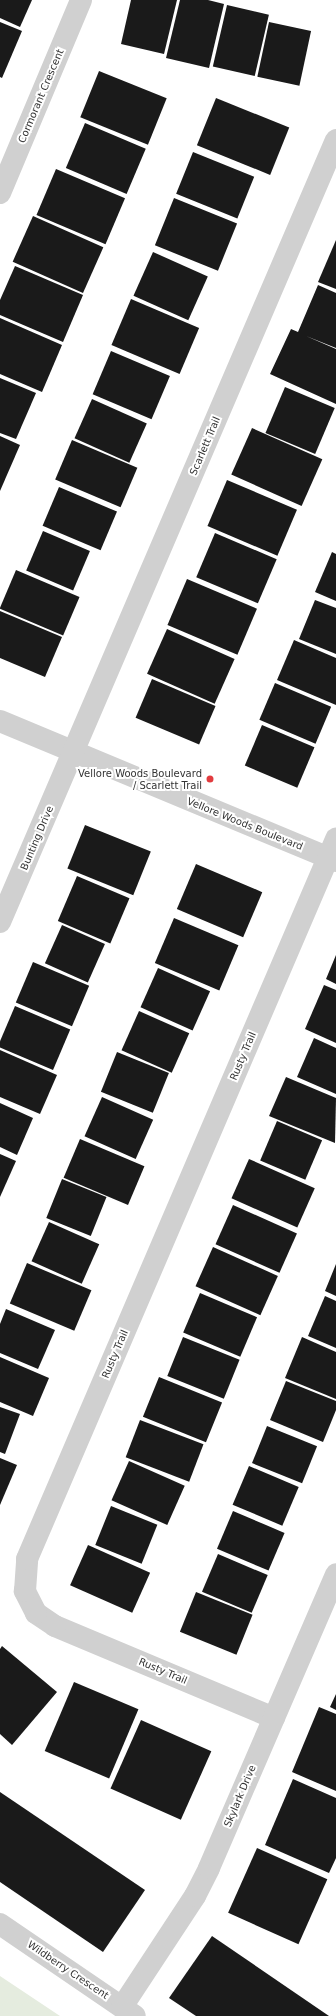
<!DOCTYPE html>
<html>
<head>
<meta charset="utf-8">
<style>
  body { margin:0 }
  #map { position:relative; width:336px; height:2016px; overflow:hidden; background:#fff; font-family:"DejaVu Sans",sans-serif }
  div>[style] { position:absolute }
  .green>* { inset:0; background:#e5ecdf }
  .building>* { inset:0; background:#1a1a1a; transform-origin:0 0 }
  .minor>* { height:22px; margin:-11px; padding:0 11px; transform-origin:11px; border-radius:11px; background:#d0d0d0 }
  .dots>* { width:11px; height:11px; translate:-50% -50%; box-sizing:border-box; border:2px solid #fff; border-radius:50% }
  span { translate:-50% -50%; white-space:nowrap; text-align:center; line-height:1.15; -webkit-text-stroke:4px #fff; paint-order:stroke }
  .street-label { font-size:10px; color:#333 }
  .poi-label { font-size:10px; color:#333 }
  .right { translate:-100% -50%; text-align:right }
</style>
</head>
<body>
<div id="map">
  <div class="green">
    <div style="clip-path:polygon(0 1976px,60px 2016px,0 2016px)"></div>
  </div>
  <div class="building">
    <div style="clip-path:polygon(0 0,32px 0,20px 27px,0 18px)"></div>
    <div style="clip-path:polygon(131px 0,177px 0,164px 54px,121px 44px)"></div>
    <div style="clip-path:polygon(180px 0,208px 0,224px 4px,209px 68px,166px 58px)"></div>
    <div style="left:227px;top:5px;width:43px;height:63px;rotate:13deg"></div>
    <div style="clip-path:polygon(0 22px,22px 31px,2px 78px,0 77px)"></div>
    <div style="left:269px;top:22px;width:43px;height:56px;rotate:12deg"></div>
    <div style="left:99px;top:71px;width:73px;height:50px;rotate:22deg"></div>
    <div style="left:216px;top:98px;width:79px;height:51px;rotate:22deg"></div>
    <div style="left:85px;top:123px;width:66px;height:49px;rotate:23deg"></div>
    <div style="left:193px;top:152px;width:66px;height:45px;rotate:22deg"></div>
    <div style="left:56px;top:169px;width:75px;height:50px;rotate:23deg"></div>
    <div style="left:174px;top:198px;width:68px;height:51px;rotate:22deg"></div>
    <div style="left:33px;top:216px;width:77px;height:50px;rotate:24deg"></div>
    <div style="clip-path:polygon(336px 240px,336px 289px,318px 282px)"></div>
    <div style="left:153px;top:252px;width:60px;height:48px;rotate:24deg"></div>
    <div style="clip-path:polygon(15px 266px,83px 295px,63px 342px,0 315px,0 300px)"></div>
    <div style="clip-path:polygon(318px 285px,336px 293px,336px 348px,306px 336px,336px 349px,336px 404px,270px 374px,291px 329px,298px 332px)"></div>
    <div style="left:131px;top:299px;width:74px;height:50px;rotate:23deg"></div>
    <div style="clip-path:polygon(0 318px,62px 345px,42px 392px,0 374px)"></div>
    <div style="left:111px;top:351px;width:64px;height:47px;rotate:23deg"></div>
    <div style="clip-path:polygon(0 378px,36px 393px,16px 439px,0 433px)"></div>
    <div style="left:285px;top:387px;width:54px;height:50px;rotate:23deg"></div>
    <div style="left:92px;top:399px;width:60px;height:43px;rotate:24deg"></div>
    <div style="left:252px;top:428px;width:77px;height:51px;rotate:24deg"></div>
    <div style="clip-path:polygon(0 436px,20px 445px,0 491px)"></div>
    <div style="left:72px;top:440px;width:71px;height:43px;rotate:23deg"></div>
    <div style="left:227px;top:480px;width:76px;height:50px;rotate:23deg"></div>
    <div style="left:59px;top:487px;width:63px;height:42px;rotate:23deg"></div>
    <div style="left:43px;top:531px;width:51px;height:43px;rotate:23deg"></div>
    <div style="left:215px;top:533px;width:67px;height:48px;rotate:23deg"></div>
    <div style="clip-path:polygon(332px 552px,336px 554px,336px 601px,315px 592px)"></div>
    <div style="left:16px;top:570px;width:69px;height:42px;rotate:23deg"></div>
    <div style="left:187px;top:579px;width:76px;height:50px;rotate:23deg"></div>
    <div style="clip-path:polygon(315px 600px,336px 608px,336px 654px,299px 639px)"></div>
    <div style="clip-path:polygon(0 611px,62px 637px,45px 677px,0 658px)"></div>
    <div style="left:167px;top:629px;width:74px;height:49px;rotate:24deg"></div>
    <div style="clip-path:polygon(294px 640px,336px 658px,336px 705px,277px 680px)"></div>
    <div style="left:152px;top:679px;width:69px;height:42px;rotate:23deg"></div>
    <div style="left:275px;top:683px;width:61px;height:40px;rotate:23deg"></div>
    <div style="left:262px;top:725px;width:57px;height:44px;rotate:23deg"></div>
    <div style="left:85px;top:825px;width:71px;height:47px;rotate:22deg"></div>
    <div style="left:196px;top:864px;width:72px;height:49px;rotate:23deg"></div>
    <div style="left:77px;top:876px;width:57px;height:49px;rotate:23deg"></div>
    <div style="left:174px;top:918px;width:70px;height:49px;rotate:23deg"></div>
    <div style="left:62px;top:925px;width:47px;height:42px;rotate:24deg"></div>
    <div style="clip-path:polygon(336px 955px,336px 984px,326px 979px)"></div>
    <div style="left:33px;top:962px;width:61px;height:44px;rotate:23deg"></div>
    <div style="left:158px;top:968px;width:57px;height:43px;rotate:24deg"></div>
    <div style="clip-path:polygon(324px 985px,336px 990px,336px 1043px,305px 1029px)"></div>
    <div style="left:15px;top:1006px;width:60px;height:44px;rotate:23deg"></div>
    <div style="left:139px;top:1011px;width:55px;height:43px;rotate:24deg"></div>
    <div style="clip-path:polygon(314px 1038px,336px 1048px,336px 1094px,297px 1077px)"></div>
    <div style="clip-path:polygon(0 1050px,57px 1075px,40px 1114px,0 1097px)"></div>
    <div style="left:117px;top:1052px;width:56px;height:43px;rotate:22deg"></div>
    <div style="clip-path:polygon(286px 1077px,336px 1098px,335px 1143px,269px 1116px)"></div>
    <div style="left:102px;top:1097px;width:56px;height:43px;rotate:24deg"></div>
    <div style="clip-path:polygon(0 1103px,33px 1118px,17px 1155px,0 1147px)"></div>
    <div style="left:277px;top:1121px;width:49px;height:43px;rotate:23deg"></div>
    <div style="left:80px;top:1139px;width:70px;height:42px;rotate:23deg"></div>
    <div style="clip-path:polygon(0 1154px,16px 1161px,0 1197px)"></div>
    <div style="left:249px;top:1159px;width:72px;height:43px;rotate:24deg"></div>
    <div style="left:62px;top:1179px;width:48px;height:42px;rotate:22deg"></div>
    <div style="left:233px;top:1205px;width:70px;height:43px;rotate:24deg"></div>
    <div style="left:49px;top:1222px;width:55px;height:43px;rotate:24deg"></div>
    <div style="left:213px;top:1247px;width:71px;height:43px;rotate:24deg"></div>
    <div style="left:27px;top:1263px;width:70px;height:44px;rotate:23deg"></div>
    <div style="clip-path:polygon(336px 1264px,336px 1296px,325px 1291px)"></div>
    <div style="left:200px;top:1293px;width:62px;height:43px;rotate:23deg"></div>
    <div style="clip-path:polygon(325px 1296px,336px 1301px,336px 1348px,308px 1336px)"></div>
    <div style="clip-path:polygon(6px 1309px,55px 1330px,38px 1369px,0 1353px,0 1324px)"></div>
    <div style="left:183px;top:1337px;width:61px;height:42px;rotate:22deg"></div>
    <div style="clip-path:polygon(302px 1337px,336px 1352px,336px 1399px,285px 1378px)"></div>
    <div style="clip-path:polygon(0 1357px,49px 1378px,33px 1416px,0 1402px)"></div>
    <div style="left:159px;top:1377px;width:68px;height:43px;rotate:22deg"></div>
    <div style="clip-path:polygon(286px 1381px,336px 1401px,336px 1410px,323px 1442px,270px 1420px)"></div>
    <div style="clip-path:polygon(0 1407px,20px 1414px,5px 1454px,0 1452px)"></div>
    <div style="left:140px;top:1420px;width:68px;height:40px;rotate:21deg"></div>
    <div style="left:267px;top:1426px;width:54px;height:40px;rotate:22deg"></div>
    <div style="clip-path:polygon(0 1458px,17px 1465px,0 1505px)"></div>
    <div style="left:129px;top:1461px;width:61px;height:43px;rotate:24deg"></div>
    <div style="left:249px;top:1466px;width:54px;height:42px;rotate:23deg"></div>
    <div style="left:111px;top:1506px;width:50px;height:42px;rotate:22deg"></div>
    <div style="left:233px;top:1511px;width:56px;height:41px;rotate:23deg"></div>
    <div style="left:88px;top:1545px;width:68px;height:44px;rotate:24deg"></div>
    <div style="left:218px;top:1554px;width:54px;height:41px;rotate:23deg"></div>
    <div style="left:196px;top:1592px;width:61px;height:43px;rotate:22deg"></div>
    <div style="clip-path:polygon(2px 1646px,57px 1692px,12px 1745px,0 1734px,0 1649px)"></div>
    <div style="left:74px;top:1682px;width:70px;height:75px;rotate:23deg"></div>
    <div style="clip-path:polygon(336px 1694px,336px 1710px,330px 1707px)"></div>
    <div style="clip-path:polygon(319px 1707px,336px 1714px,336px 1791px,292px 1772px)"></div>
    <div style="left:141px;top:1720px;width:77px;height:75px;rotate:24deg"></div>
    <div style="clip-path:polygon(293px 1779px,336px 1798px,336px 1858px,329px 1873px,265px 1845px)"></div>
    <div style="clip-path:polygon(0 1792px,145px 1890px,103px 1952px,0 1882px)"></div>
    <div style="left:257px;top:1848px;width:77px;height:71px;rotate:24deg"></div>
    <div style="clip-path:polygon(212px 1936px,329px 2016px,196px 2016px,169px 1998px)"></div>
  </div>
  <div class="minor">
    <div style="left:0;top:193px;width:209px;rotate:-67.2deg"></div>
    <div style="left:0;top:721px;width:364px;rotate:22.6deg"></div>
    <div style="left:0;top:922px;width:851px;rotate:-66.75deg"></div>
    <div style="left:274px;top:1718px;width:238px;rotate:-157.2deg"></div>
    <div style="left:55px;top:1626px;width:23px;rotate:-146deg"></div>
    <div style="left:36px;top:1613px;width:25px;rotate:-117deg"></div>
    <div style="left:25px;top:1591px;width:32px;rotate:-86deg"></div>
    <div style="left:27px;top:1559px;width:784px;rotate:-66.77deg"></div>
    <div style="left:0;top:1924px;width:163px;rotate:34.3deg"></div>
    <div style="left:122px;top:2007px;width:133px;rotate:-56.7deg"></div>
    <div style="left:195px;top:1896px;width:31px;rotate:-63deg"></div>
    <div style="left:209px;top:1868px;width:320px;rotate:-66.6deg"></div>
  </div>
  <div class="dots">
    <div style="left:210px;top:779px;background:#e23c3f"></div>
  </div>
  <div class="street-label">
    <span style="left:41px;top:96px;rotate:-67deg">Cormorant Crescent</span>
    <span style="left:205px;top:446px;rotate:-67deg">Scarlett Trail</span>
    <span style="left:245px;top:824px;rotate:22deg">Vellore Woods Boulevard</span>
    <span style="left:37px;top:838px;rotate:-67deg">Bunting Drive</span>
    <span style="left:243px;top:1056px;rotate:-67deg">Rusty Trail</span>
    <span style="left:115px;top:1354px;rotate:-67deg">Rusty Trail</span>
    <span style="left:163px;top:1671px;rotate:23deg">Rusty Trail</span>
    <span style="left:240px;top:1796px;rotate:-67deg">Skylark Drive</span>
    <span style="left:68px;top:1970px;rotate:34deg">Wildberry Crescent</span>
  </div>
  <div class="poi-label">
    <span class="right" style="left:202px;top:779px">Vellore Woods Boulevard<br>/ Scarlett Trail</span>
  </div>
</div>
</body>
</html>
